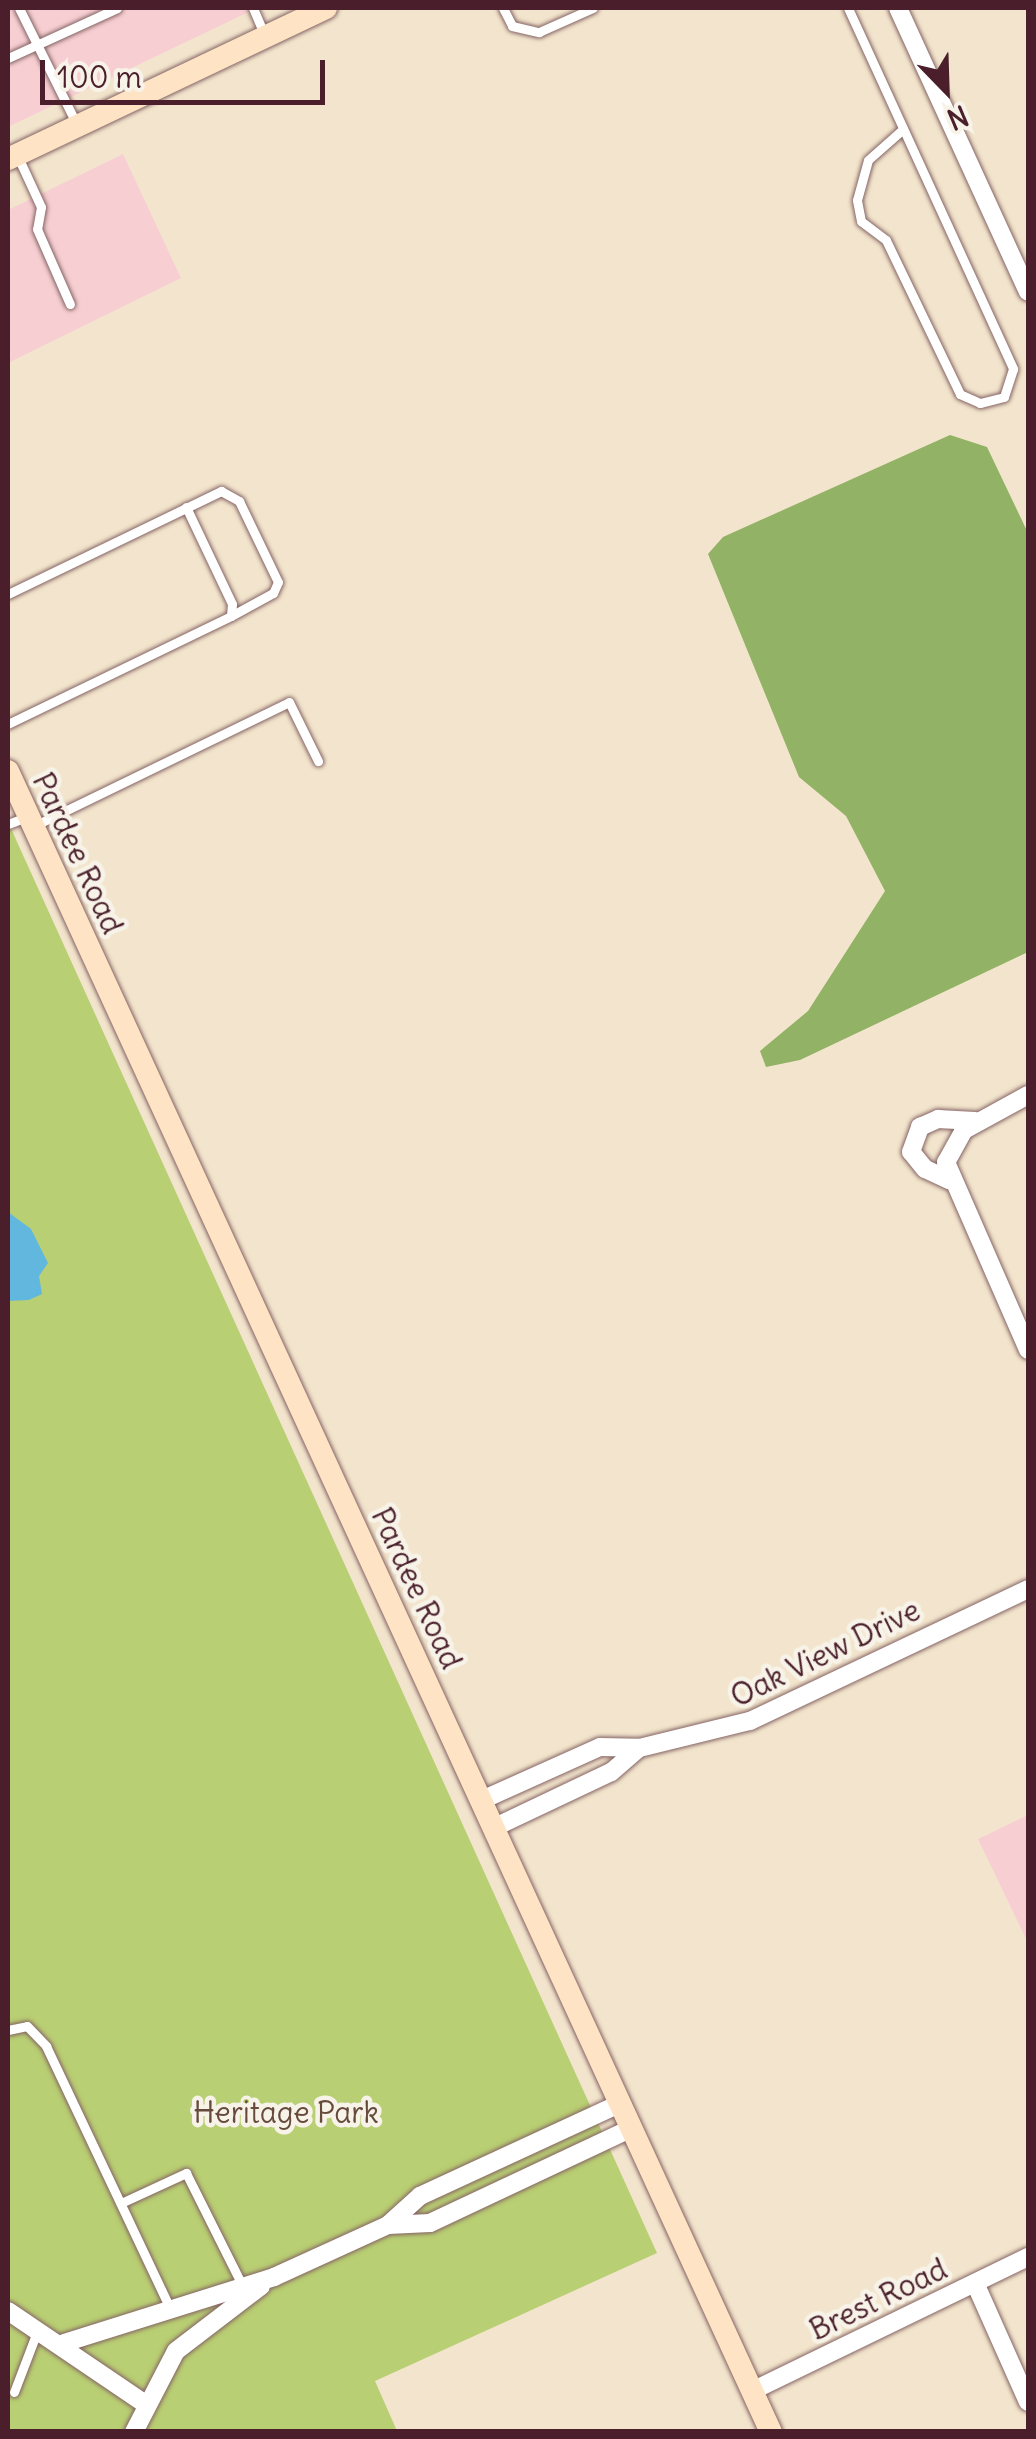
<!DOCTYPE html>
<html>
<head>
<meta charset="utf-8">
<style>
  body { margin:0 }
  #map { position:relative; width:1036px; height:2439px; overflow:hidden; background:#f3e5cd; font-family:Delius,sans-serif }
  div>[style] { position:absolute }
  .built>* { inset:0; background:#f7cfd3 }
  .green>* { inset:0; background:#b9cf73 }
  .forest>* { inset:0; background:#92b265 }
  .water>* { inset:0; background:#62b7de }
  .roads { filter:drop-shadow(0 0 2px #856464) drop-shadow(0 0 2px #856464) }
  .service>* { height:9px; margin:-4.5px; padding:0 4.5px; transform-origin:4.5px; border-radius:4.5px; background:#fff }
  .minor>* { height:18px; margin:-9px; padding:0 9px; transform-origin:9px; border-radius:9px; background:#fff }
  .secondary>* { height:22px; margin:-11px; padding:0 11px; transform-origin:11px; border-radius:11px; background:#fee4c5 }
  span { translate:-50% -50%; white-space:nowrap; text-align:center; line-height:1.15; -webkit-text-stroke:9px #f7f3e8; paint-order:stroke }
  .street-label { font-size:30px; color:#4a1f2b }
  .park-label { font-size:30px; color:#664b3d }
  .frame { position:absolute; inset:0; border:10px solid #4a1f2b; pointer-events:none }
  .north { position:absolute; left:896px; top:40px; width:100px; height:100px; -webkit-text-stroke:8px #f7f3e8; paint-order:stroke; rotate:157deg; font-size:28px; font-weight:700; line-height:40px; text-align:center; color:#4a1f2b }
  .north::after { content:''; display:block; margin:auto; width:35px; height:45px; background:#4a1f2b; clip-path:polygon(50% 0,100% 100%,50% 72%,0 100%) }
  .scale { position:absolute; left:40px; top:60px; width:285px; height:45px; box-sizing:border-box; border:5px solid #4a1f2b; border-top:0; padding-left:12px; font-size:30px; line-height:35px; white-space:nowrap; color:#4a1f2b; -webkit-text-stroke:8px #f7f3e8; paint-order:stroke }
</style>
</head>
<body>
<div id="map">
  <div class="built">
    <div style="clip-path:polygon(8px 8px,257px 8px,8px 127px)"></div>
    <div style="clip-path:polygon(123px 154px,181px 278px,8px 363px,8px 210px)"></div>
    <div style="clip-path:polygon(1028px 1815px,1028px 1943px,978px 1839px)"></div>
  </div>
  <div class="green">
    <div style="clip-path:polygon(8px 822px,657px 2253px,375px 2381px,397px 2431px,8px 2431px)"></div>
  </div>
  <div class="forest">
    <div style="clip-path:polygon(950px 435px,987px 447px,1028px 533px,1028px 952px,800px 1060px,766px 1067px,760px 1051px,808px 1011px,885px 891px,846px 816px,799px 777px,708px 554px,723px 537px)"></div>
  </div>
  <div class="water">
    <div style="clip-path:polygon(8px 1212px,31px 1229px,48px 1263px,39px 1276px,42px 1294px,29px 1300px,8px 1301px)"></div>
  </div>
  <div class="roads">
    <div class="service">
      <div style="left:19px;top:8px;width:128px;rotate:63.6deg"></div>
      <div style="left:253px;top:8px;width:28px;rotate:67deg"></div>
      <div style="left:503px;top:8px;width:20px;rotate:63deg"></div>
      <div style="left:512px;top:26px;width:28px;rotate:13deg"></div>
      <div style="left:539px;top:32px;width:59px;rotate:-24deg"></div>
      <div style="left:848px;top:8px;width:397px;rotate:65.4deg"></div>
      <div style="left:1013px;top:369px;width:29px;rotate:108deg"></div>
      <div style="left:1004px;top:397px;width:25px;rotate:166deg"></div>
      <div style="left:980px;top:403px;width:22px;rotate:-156deg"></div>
      <div style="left:960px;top:394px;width:171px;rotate:-115.7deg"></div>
      <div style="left:886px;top:240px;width:31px;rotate:-143deg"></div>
      <div style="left:861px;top:221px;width:21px;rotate:-101deg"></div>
      <div style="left:857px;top:200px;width:41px;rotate:-74.6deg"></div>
      <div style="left:868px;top:160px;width:47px;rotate:-41.5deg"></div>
      <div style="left:8px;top:58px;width:120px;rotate:-24.6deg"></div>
      <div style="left:18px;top:157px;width:55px;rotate:65.3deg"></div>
      <div style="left:41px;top:207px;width:22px;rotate:100deg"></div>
      <div style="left:37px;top:229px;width:82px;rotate:66.3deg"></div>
      <div style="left:186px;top:507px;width:107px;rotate:64.6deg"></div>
      <div style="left:232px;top:604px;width:12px;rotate:95deg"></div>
      <div style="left:8px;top:594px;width:237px;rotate:-25.8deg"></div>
      <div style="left:221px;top:491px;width:21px;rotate:29deg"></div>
      <div style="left:239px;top:501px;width:90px;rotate:64.3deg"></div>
      <div style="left:278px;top:582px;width:12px;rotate:114deg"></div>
      <div style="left:273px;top:593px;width:48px;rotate:151.3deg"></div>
      <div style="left:231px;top:616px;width:248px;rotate:154.2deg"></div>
      <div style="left:8px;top:824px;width:19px;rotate:-21deg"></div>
      <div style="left:36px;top:825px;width:281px;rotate:-25.9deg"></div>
      <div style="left:289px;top:702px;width:66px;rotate:63.8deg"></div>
      <div style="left:8px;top:2030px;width:19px;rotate:-12deg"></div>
      <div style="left:27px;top:2026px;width:28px;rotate:46deg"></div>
      <div style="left:46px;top:2046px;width:292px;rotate:64.7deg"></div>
      <div style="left:121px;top:2203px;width:72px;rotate:-24.8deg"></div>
      <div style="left:186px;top:2173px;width:130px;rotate:63.4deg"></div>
      <div style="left:14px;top:2392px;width:67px;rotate:-69.1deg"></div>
    </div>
    <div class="minor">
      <div style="left:898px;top:8px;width:312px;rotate:65.4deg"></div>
      <div style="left:1028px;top:1095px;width:73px;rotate:151.3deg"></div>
      <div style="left:964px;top:1130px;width:37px;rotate:119deg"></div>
      <div style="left:946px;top:1162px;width:205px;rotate:66.4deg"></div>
      <div style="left:949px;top:1180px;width:26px;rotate:-155deg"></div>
      <div style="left:925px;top:1169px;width:22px;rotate:-129deg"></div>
      <div style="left:911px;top:1152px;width:27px;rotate:-70deg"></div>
      <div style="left:920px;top:1127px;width:20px;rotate:-24deg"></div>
      <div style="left:938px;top:1119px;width:37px;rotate:3deg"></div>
      <div style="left:639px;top:1748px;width:114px;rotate:-13.7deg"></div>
      <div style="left:750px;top:1721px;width:308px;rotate:-25.4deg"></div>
      <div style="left:482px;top:1800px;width:129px;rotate:-24.2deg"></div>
      <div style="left:600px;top:1747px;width:39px;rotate:1deg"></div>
      <div style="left:639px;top:1748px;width:37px;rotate:139deg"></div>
      <div style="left:611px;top:1772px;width:128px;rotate:154.6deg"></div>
      <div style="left:388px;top:2225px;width:42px;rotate:-2.7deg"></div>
      <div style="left:430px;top:2223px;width:223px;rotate:-25.2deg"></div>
      <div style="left:975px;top:2283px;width:130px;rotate:66deg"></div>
      <div style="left:8px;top:2311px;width:164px;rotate:34.1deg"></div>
      <div style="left:64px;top:2343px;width:220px;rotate:-17.4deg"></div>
      <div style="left:274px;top:2277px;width:125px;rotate:-24.5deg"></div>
      <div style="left:388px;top:2225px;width:43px;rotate:-42.2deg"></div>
      <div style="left:420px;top:2196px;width:221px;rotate:-24.8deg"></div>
      <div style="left:752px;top:2391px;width:307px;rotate:-25.9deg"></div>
      <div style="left:134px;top:2432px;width:91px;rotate:-62.6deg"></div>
      <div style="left:176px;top:2351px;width:107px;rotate:-37.4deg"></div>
    </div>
    <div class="secondary">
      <div style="left:8px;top:159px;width:352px;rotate:-25.4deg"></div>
      <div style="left:8px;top:771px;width:1828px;rotate:65.33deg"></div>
    </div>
  </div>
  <div class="street-label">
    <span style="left:78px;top:853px;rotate:65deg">Pardee Road</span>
    <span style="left:417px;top:1588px;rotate:65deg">Pardee Road</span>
    <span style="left:825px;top:1653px;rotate:-26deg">Oak View Drive</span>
    <span style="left:878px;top:2299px;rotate:-26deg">Brest Road</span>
  </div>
  <div class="park-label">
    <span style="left:286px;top:2112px">Heritage Park</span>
  </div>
  <div class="frame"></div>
  <div class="north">N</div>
  <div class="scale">100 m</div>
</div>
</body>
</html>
